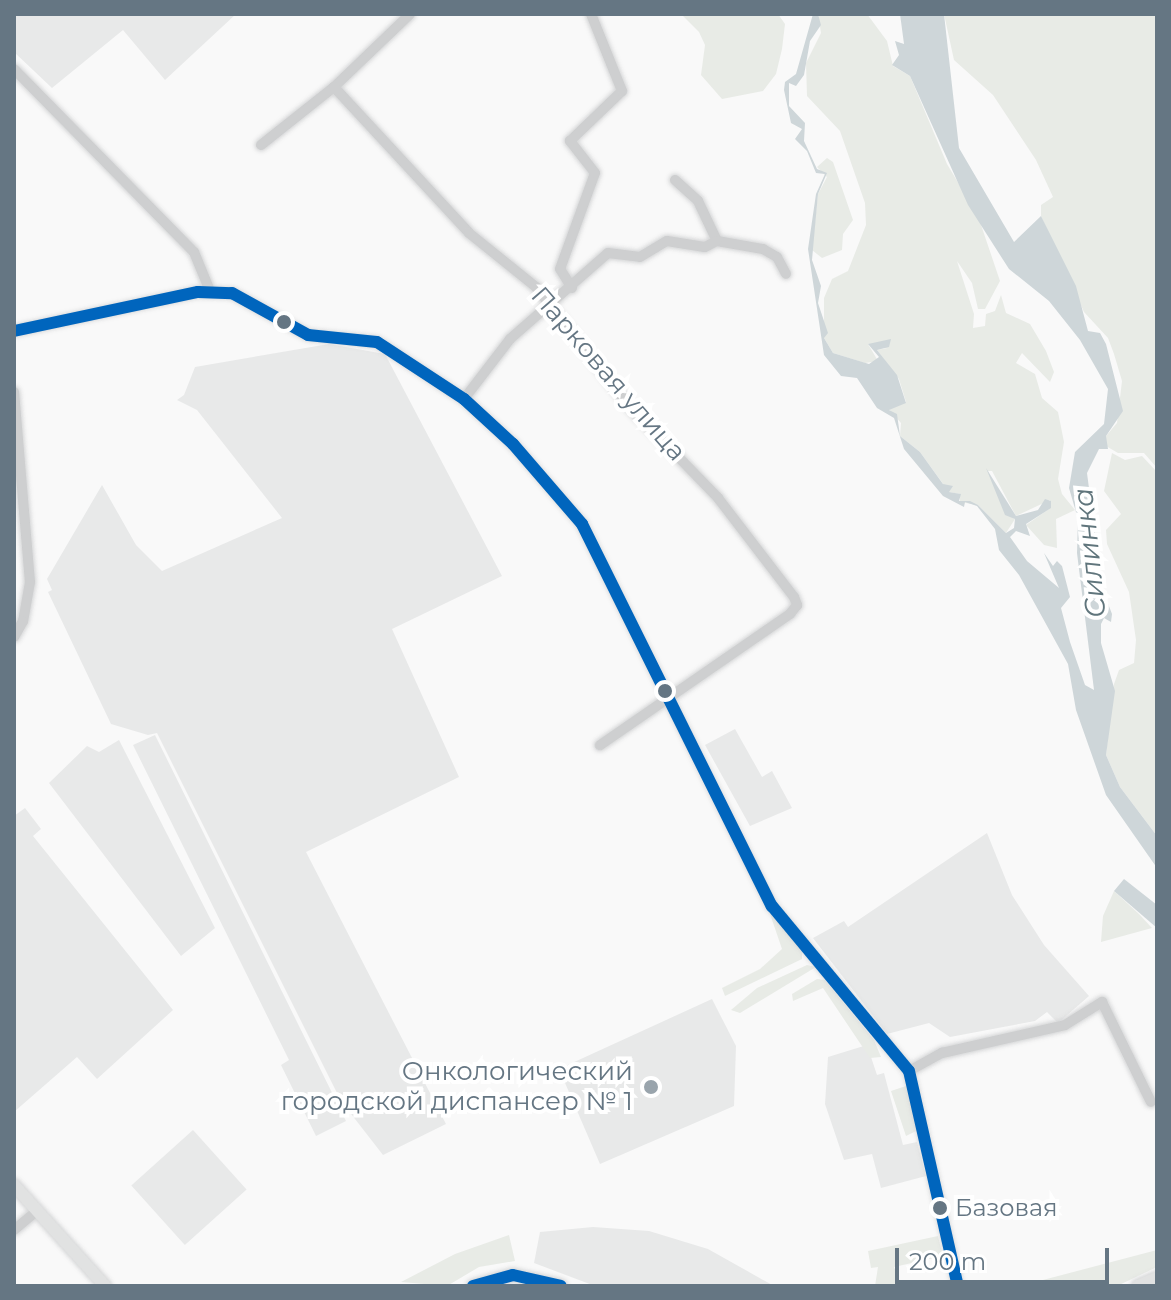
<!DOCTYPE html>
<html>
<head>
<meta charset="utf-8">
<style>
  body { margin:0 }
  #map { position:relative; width:1171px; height:1300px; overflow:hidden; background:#f9f9f9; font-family:Montserrat,sans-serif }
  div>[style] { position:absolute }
  .built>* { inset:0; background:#e8e9e9; transform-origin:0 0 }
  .green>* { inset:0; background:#e8ebe6 }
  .water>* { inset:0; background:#ced6d9 }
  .roads { filter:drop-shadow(0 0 2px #d5d6d7) drop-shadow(0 0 2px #d5d6d7) }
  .minor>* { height:10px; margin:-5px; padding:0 5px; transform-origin:5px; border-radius:5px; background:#cecfd0 }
  .major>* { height:12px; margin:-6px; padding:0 6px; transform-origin:6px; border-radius:6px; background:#e1e2e2 }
  .bus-1>* { height:12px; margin:-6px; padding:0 6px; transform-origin:6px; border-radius:6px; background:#0065bd }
  .dots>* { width:22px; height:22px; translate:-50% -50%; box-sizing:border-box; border:4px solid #fff; border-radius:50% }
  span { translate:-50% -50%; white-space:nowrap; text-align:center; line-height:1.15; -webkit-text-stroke:8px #fff; paint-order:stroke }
  .bus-label { font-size:24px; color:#657683 }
  .left { translate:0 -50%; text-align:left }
  .street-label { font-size:26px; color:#657683 }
  .poi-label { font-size:26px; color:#657683 }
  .right { translate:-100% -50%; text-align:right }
  .water-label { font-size:28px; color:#60757c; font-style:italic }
  .frame { position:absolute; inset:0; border:16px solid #657683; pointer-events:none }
  .scale { position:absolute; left:895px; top:1248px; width:214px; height:36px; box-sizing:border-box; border:4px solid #657683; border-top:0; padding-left:10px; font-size:24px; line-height:28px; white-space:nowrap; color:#657683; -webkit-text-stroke:6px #fff; paint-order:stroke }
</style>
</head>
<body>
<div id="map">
  <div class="built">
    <div style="clip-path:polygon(14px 14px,236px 14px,165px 80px,123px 30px,52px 88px,14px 52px)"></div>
    <div style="clip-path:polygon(329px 344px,385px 354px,502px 576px,392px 629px,459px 777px,306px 852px,446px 1124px,383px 1155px,341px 1101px,157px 733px,148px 735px,111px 724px,48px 592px,52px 590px,47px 579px,102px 485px,136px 545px,162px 571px,282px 518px,197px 410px,177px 400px,184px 395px,195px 367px)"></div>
    <div style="clip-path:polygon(735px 729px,762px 777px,772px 771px,792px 808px,750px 826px,705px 745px)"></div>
    <div style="clip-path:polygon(155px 735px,346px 1121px,316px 1136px,281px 1065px,289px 1060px,133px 745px)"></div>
    <div style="clip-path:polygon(119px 740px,215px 928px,181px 956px,49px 783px,87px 746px,99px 752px)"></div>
    <div style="clip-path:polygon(25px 808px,41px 829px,33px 836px,173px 1010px,97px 1079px,77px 1057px,14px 1112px,14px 816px)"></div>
    <div style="clip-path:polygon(987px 833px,1012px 895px,1044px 945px,1089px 996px,1058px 1023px,1047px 1012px,1035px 1021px,950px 1037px,929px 1023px,887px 1034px,813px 938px,844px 921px,848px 927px)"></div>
    <div style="clip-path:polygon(712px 999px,736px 1046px,734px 1106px,600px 1164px,559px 1069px)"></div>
    <div style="clip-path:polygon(867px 1045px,877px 1075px,884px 1073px,903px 1145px,917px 1142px,926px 1176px,881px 1188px,872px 1154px,844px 1160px,825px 1104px,828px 1057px)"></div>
    <div style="left:193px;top:1130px;width:80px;height:83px;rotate:48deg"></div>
    <div style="clip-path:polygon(593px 1227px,649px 1231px,708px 1249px,774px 1286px,595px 1286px,534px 1263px,540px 1232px)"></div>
  </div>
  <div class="green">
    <div style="clip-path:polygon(681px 14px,778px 14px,785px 24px,782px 49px,776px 74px,763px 91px,722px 99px,701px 75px,705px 45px,699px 32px)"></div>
    <div style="clip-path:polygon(818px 14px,867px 14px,887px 41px,893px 66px,910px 76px,947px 164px,978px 216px,1000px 281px,985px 309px,978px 309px,972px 283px,957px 261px,974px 314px,973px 328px,985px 326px,986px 314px,995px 311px,1001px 295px,1006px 313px,1030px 324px,1046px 351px,1054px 372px,1050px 382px,1022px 353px,1016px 363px,1035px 374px,1042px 398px,1058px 412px,1064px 442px,1058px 479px,1062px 494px,1075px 510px,1056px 519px,1057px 548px,1044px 545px,1026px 525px,1049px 509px,1050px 500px,1016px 516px,992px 471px,988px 471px,1005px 513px,1015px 519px,1006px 533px,978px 505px,960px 502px,960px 494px,949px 492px,920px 452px,900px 436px,901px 423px,888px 408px,906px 402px,899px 379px,877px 350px,887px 348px,868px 344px,878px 361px,865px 363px,833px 353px,824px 338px,824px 298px,832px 279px,848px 271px,866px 225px,865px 203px,840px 131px,807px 96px,806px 63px,821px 33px)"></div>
    <div style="clip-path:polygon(944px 14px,1157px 14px,1157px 468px,1144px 453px,1118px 453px,1106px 446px,1106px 436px,1117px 423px,1122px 381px,1114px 354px,1108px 338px,1084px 312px,1041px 216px,1041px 205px,1053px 197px,1036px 160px,993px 95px,954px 60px)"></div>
    <div style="clip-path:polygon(827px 158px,833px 162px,853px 220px,843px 234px,842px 250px,822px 258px,812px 250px,818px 194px,827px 177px,817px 167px)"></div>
    <div style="clip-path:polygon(1112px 453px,1125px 460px,1142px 456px,1157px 472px,1157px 836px,1120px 787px,1106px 755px,1114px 684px,1119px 670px,1134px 663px,1136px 640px,1129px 592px,1107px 544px,1106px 530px,1121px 514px,1104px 491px)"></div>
    <div style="clip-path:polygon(1114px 891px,1139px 914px,1152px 928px,1101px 942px,1103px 916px)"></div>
    <div style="clip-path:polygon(768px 908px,802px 951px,802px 959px,725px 996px,722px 988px,760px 969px,782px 949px)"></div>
    <div style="clip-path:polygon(807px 965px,816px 967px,740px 1013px,731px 1010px,757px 988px)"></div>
    <div style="clip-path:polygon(817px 979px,825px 980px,874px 1040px,881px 1057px,870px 1058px,823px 988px,793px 1001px,792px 994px)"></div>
    <div style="clip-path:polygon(906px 1086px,918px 1130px,906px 1136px,891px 1091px)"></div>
    <div style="clip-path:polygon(509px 1235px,515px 1261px,479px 1267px,447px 1286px,401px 1282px,455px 1254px)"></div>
    <div style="clip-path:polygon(938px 1236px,943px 1256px,894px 1267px,901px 1284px,875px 1286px,878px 1267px,871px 1268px,868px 1251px)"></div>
    <div style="clip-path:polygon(1157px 1250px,1157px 1267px,1117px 1286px,1020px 1286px)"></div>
  </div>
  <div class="water">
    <div style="clip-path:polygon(813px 14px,818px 14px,821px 25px,810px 41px,804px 75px,796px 86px,789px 83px,789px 106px,805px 123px,804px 141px,817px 169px,827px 173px,818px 194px,812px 260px,821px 286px,818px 303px,828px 333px,824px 338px,833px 353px,869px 364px,879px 357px,868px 344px,891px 339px,889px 347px,877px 350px,897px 375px,906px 403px,889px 410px,897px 414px,900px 436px,920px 452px,943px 484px,953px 486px,949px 492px,961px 494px,959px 501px,970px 501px,978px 505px,1006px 533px,1014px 528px,1015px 519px,1005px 515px,986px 468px,1016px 516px,1038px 510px,1045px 499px,1051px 501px,1051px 508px,1026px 524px,1030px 536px,1016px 531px,1010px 537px,1027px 561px,1059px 588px,1044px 553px,1053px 566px,1057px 561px,1062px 566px,1070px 597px,1061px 608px,1070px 642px,1085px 685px,1094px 690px,1077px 553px,1078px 519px,1069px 488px,1075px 452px,1104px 424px,1108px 389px,1080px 340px,1049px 301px,1009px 269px,968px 205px,910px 76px,892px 65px,899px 55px,895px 41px,904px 44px,900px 14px,944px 14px,959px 148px,1014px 242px,1041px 216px,1076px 286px,1088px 331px,1100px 333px,1106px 344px,1123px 411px,1106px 436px,1108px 449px,1099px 449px,1087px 473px,1102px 588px,1112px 614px,1111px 622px,1104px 618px,1101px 624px,1101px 643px,1115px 691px,1106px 755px,1120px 787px,1157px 836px,1157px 868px,1106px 795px,1076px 710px,1068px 664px,1019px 575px,999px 550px,995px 529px,977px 506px,965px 502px,964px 507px,943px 496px,904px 449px,894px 418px,877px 408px,857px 378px,841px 376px,824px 355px,808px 249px,816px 194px,825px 174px,816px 173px,807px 151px,795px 139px,802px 129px,791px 123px,784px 90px,785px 82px,796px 74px)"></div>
    <div style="clip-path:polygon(1124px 879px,1157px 905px,1157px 928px,1114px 891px)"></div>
  </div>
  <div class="roads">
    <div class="minor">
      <div style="left:14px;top:69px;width:257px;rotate:45.5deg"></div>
      <div style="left:194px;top:252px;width:42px;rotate:67.7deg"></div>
      <div style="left:334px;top:87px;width:105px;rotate:-43.8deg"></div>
      <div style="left:261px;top:145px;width:93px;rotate:-38.5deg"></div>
      <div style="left:334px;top:87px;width:199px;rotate:47.2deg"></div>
      <div style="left:469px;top:233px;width:86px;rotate:38.9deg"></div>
      <div style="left:536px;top:287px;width:151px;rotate:52deg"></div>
      <div style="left:629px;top:406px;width:128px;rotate:45.9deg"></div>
      <div style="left:718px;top:498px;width:125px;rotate:52.5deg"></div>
      <div style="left:794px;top:597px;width:9px;rotate:69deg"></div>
      <div style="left:797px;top:605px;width:11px;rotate:128deg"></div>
      <div style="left:790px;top:614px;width:231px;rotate:145.4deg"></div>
      <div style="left:675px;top:180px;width:31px;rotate:42deg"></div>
      <div style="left:698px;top:201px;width:44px;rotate:64.6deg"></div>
      <div style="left:717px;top:241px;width:47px;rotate:9.9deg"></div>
      <div style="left:763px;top:249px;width:16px;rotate:30deg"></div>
      <div style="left:777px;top:257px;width:19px;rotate:62deg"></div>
      <div style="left:572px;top:288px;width:22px;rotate:-122deg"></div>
      <div style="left:560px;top:269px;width:102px;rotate:-70deg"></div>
      <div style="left:595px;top:173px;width:41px;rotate:-128deg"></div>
      <div style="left:570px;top:141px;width:72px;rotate:-43.9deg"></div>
      <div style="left:622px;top:91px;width:83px;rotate:-111.9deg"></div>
      <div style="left:14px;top:331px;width:188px;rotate:-12deg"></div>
      <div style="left:198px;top:292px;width:34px;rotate:2deg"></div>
      <div style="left:232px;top:293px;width:87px;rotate:28.9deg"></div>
      <div style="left:308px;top:335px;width:69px;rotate:5.8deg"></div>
      <div style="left:377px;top:342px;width:104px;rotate:33.2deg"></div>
      <div style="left:464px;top:399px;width:67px;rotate:42.6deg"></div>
      <div style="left:513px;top:444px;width:106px;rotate:49.2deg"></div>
      <div style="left:582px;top:524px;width:427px;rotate:63.6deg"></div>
      <div style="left:772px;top:906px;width:214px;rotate:50.3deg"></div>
      <div style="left:909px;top:1071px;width:221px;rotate:77.2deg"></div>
      <div style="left:14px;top:392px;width:191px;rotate:85.2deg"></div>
      <div style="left:30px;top:582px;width:40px;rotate:100deg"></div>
      <div style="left:23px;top:621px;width:18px;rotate:119deg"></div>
      <div style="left:464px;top:399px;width:76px;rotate:-52.5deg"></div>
      <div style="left:510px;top:339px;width:130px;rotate:-41.3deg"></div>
      <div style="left:608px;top:253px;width:32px;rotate:7deg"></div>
      <div style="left:640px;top:257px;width:31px;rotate:-31deg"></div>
      <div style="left:667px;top:241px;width:38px;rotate:9deg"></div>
      <div style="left:705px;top:247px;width:13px;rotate:-27deg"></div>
      <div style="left:909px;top:1071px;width:38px;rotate:-29deg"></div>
      <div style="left:942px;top:1053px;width:126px;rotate:-12.8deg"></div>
      <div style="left:1065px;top:1025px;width:44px;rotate:-31.9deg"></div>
      <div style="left:1102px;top:1002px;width:111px;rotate:63.9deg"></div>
      <div style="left:14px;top:1230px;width:30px;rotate:-40deg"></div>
    </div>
    <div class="major">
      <div style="left:14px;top:1185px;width:136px;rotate:48deg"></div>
      <div style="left:473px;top:1286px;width:41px;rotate:-15.4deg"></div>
      <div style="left:513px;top:1275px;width:49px;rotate:12.9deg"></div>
      <div style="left:1138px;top:1286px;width:21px;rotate:-23deg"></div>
    </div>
  </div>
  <div class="bus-1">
    <div style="left:14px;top:331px;width:188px;rotate:-12deg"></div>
    <div style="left:198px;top:292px;width:34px;rotate:2deg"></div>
    <div style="left:232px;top:293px;width:87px;rotate:28.9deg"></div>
    <div style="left:308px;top:335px;width:69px;rotate:5.8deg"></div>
    <div style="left:377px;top:342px;width:104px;rotate:33.2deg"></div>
    <div style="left:464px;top:399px;width:67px;rotate:42.6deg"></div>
    <div style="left:513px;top:444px;width:106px;rotate:49.2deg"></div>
    <div style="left:582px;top:524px;width:427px;rotate:63.6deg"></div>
    <div style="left:772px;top:906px;width:214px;rotate:50.3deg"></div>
    <div style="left:909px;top:1071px;width:221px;rotate:77.2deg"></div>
    <div style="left:473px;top:1286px;width:41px;rotate:-15.4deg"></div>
    <div style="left:513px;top:1275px;width:49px;rotate:12.9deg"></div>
  </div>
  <div class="dots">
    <div style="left:284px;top:322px;background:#657683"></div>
    <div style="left:665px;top:691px;background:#657683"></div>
    <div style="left:651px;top:1087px;background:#99a4ac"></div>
    <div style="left:940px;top:1208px;background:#657683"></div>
  </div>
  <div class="bus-label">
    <span class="left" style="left:955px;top:1208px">Базовая</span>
  </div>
  <div class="street-label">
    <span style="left:608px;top:374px;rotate:49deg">Парковая улица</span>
  </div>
  <div class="poi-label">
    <span class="right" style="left:633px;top:1087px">Онкологический<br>городской диспансер № 1</span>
  </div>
  <div class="water-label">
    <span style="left:1089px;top:553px;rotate:-96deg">Силинка</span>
  </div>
  <div class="frame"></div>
  <div class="scale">200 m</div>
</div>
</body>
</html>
